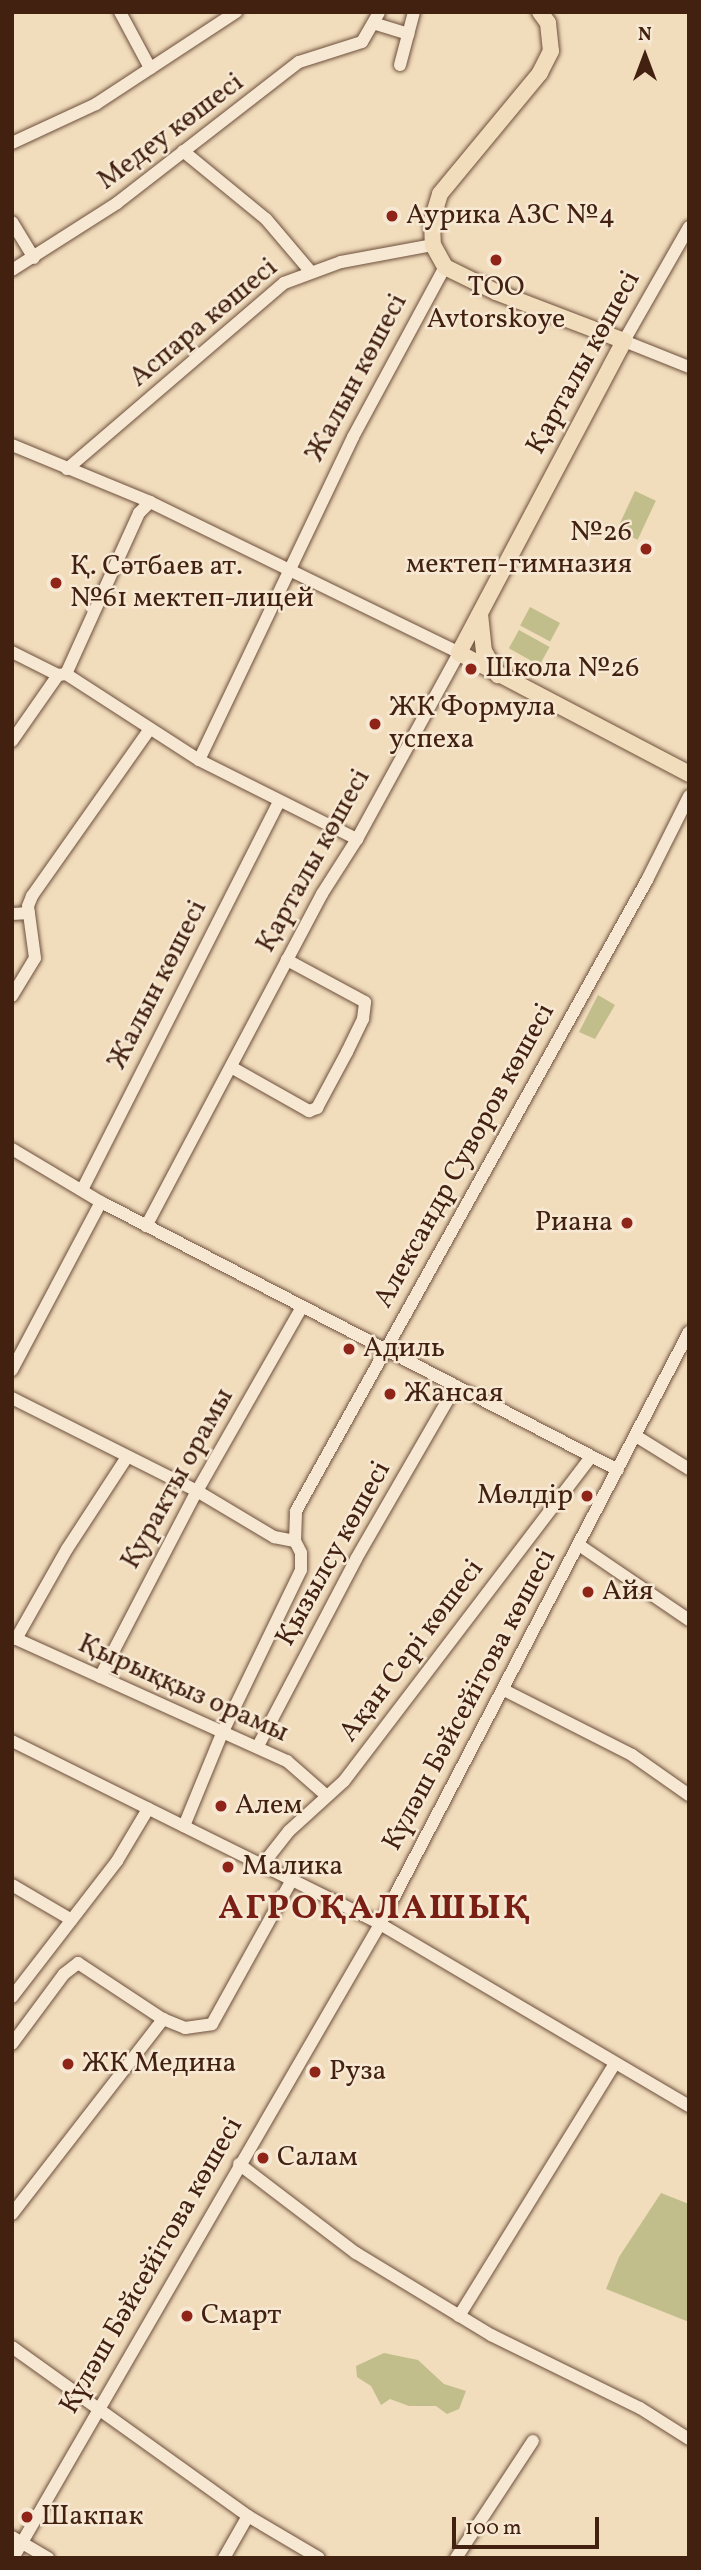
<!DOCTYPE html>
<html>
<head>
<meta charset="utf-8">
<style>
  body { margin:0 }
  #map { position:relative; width:701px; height:2570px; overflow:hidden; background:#f1dcbc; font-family:Vollkorn,serif }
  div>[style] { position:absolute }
  .green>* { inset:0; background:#c1be8c; transform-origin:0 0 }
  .roads { filter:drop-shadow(0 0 2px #6e503c) drop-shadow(0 0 2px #6e503c) }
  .minor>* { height:12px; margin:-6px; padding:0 6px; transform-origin:6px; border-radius:6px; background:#f6e8d3 }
  .major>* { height:16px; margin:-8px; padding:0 8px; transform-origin:8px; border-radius:8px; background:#f1dcbc }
  .dots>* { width:19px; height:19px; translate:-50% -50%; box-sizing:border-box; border:4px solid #f6e8d3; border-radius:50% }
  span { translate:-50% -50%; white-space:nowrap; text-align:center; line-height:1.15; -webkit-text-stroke:5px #f6e8d3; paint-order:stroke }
  .street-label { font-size:28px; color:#432111 }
  .poi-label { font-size:28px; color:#432111 }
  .left { translate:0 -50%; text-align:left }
  .right { translate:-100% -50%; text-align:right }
  .district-label { font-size:35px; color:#7a1f14; font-weight:700; letter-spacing:2px }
  .frame { position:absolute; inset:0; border:14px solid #432111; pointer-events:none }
  .north { position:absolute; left:610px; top:21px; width:70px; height:70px; -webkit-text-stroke:5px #f6e8d3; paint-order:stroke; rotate:0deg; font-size:19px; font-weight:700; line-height:28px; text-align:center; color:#432111 }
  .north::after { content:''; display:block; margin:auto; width:24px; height:32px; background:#432111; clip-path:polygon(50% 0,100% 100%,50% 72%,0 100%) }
  .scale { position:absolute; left:452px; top:2517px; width:147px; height:32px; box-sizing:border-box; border:4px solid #432111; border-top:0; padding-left:9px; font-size:21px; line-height:24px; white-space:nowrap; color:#432111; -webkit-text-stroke:5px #f6e8d3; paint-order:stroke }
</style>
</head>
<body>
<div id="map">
  <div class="green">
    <div style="left:635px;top:491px;width:23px;height:43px;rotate:25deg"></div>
    <div style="left:530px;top:607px;width:34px;height:21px;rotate:28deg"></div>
    <div style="left:519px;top:630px;width:35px;height:21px;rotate:29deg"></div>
    <div style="clip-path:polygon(598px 995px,615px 1005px,595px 1039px,579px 1032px)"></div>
    <div style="clip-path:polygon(661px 2193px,689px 2204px,689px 2322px,606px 2289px,619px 2257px)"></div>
    <div style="clip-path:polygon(384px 2353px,418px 2360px,444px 2384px,466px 2391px,459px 2409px,447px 2414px,436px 2406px,409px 2406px,390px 2399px,381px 2405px,371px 2386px,357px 2377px,356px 2366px)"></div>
  </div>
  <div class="roads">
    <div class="minor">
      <div style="left:120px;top:12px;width:64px;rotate:61.8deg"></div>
      <div style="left:376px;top:24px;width:34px;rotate:17deg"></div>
      <div style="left:400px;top:65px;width:55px;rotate:-75.2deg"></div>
      <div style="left:12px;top:143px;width:93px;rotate:-24.9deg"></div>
      <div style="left:96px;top:104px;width:168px;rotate:-33.3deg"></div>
      <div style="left:183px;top:151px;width:107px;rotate:39.3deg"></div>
      <div style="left:266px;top:219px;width:70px;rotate:49.7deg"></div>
      <div style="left:12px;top:222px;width:42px;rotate:58.6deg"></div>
      <div style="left:689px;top:227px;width:131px;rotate:119.7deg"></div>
      <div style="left:624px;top:341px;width:70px;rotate:21.8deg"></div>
      <div style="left:12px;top:270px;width:125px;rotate:-32.5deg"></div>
      <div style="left:117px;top:203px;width:230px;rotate:-37.8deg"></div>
      <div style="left:299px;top:62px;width:66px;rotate:-17.6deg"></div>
      <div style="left:362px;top:42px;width:34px;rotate:-60deg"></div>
      <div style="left:12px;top:445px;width:149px;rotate:22.4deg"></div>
      <div style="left:150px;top:502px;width:344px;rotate:26deg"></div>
      <div style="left:459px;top:653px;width:212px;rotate:118.7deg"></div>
      <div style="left:357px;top:839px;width:65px;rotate:122.5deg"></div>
      <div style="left:322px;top:894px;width:376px;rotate:117.9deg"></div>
      <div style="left:67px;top:469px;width:286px;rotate:-40.6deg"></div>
      <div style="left:284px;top:283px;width:61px;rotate:-20.2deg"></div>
      <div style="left:341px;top:262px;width:94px;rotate:-10.5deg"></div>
      <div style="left:12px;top:652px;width:51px;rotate:26.6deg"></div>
      <div style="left:66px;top:674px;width:158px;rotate:32.9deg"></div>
      <div style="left:199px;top:760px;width:177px;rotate:26.6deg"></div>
      <div style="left:58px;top:675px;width:8px;rotate:-7deg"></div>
      <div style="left:66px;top:674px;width:177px;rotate:-65.6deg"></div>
      <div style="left:139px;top:513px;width:16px;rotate:-45deg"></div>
      <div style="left:12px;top:741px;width:80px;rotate:-55.1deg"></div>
      <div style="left:199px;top:760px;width:358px;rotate:-64.5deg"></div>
      <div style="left:353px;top:437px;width:193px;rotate:-61.6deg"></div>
      <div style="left:12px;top:914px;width:17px;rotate:-3deg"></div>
      <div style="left:12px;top:996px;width:44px;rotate:-58.8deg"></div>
      <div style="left:35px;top:958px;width:52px;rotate:-97.7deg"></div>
      <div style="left:28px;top:906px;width:11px;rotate:-68deg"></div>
      <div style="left:32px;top:896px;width:204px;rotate:-54.8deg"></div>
      <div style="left:231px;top:1067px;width:90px;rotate:29.4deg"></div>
      <div style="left:309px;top:1111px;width:9px;rotate:-21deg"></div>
      <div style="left:317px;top:1108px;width:64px;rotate:-61.8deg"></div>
      <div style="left:347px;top:1052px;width:37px;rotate:-64deg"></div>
      <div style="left:363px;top:1019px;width:17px;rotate:-83deg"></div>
      <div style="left:365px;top:1002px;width:89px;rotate:-151.7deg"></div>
      <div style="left:12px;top:1149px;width:104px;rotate:30.8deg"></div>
      <div style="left:101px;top:1202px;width:582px;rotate:27.4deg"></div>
      <div style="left:82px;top:1190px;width:435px;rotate:-63.1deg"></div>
      <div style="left:12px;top:1370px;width:190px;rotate:-62.1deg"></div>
      <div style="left:12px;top:1398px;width:207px;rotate:26.7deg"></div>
      <div style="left:197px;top:1491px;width:90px;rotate:30.9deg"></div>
      <div style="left:274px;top:1537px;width:21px;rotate:11deg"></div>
      <div style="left:295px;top:1541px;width:13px;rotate:63deg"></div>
      <div style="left:301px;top:1553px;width:17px;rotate:90deg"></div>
      <div style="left:301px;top:1570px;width:179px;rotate:115.8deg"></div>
      <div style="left:223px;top:1731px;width:103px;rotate:112.3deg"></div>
      <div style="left:636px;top:1436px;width:62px;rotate:31.9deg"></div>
      <div style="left:295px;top:1541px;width:30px;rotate:-88deg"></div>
      <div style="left:296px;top:1511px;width:722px;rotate:-60.91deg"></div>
      <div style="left:647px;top:880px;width:94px;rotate:-63.4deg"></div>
      <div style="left:579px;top:1545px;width:133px;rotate:34.3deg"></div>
      <div style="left:12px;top:1637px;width:302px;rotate:24.3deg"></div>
      <div style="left:287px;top:1761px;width:53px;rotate:41.2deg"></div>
      <div style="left:16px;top:1639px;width:103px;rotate:-60.5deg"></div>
      <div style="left:67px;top:1549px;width:110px;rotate:-56.9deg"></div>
      <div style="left:100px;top:1677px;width:210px;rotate:-62.5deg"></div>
      <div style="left:197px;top:1491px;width:212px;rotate:-60.3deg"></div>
      <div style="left:504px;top:1690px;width:144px;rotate:26.9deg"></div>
      <div style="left:632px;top:1755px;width:70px;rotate:35.1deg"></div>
      <div style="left:12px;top:1741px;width:411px;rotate:26.4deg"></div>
      <div style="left:380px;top:1924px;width:359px;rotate:30.5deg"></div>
      <div style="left:258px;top:1746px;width:211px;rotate:-62.3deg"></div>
      <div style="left:356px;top:1559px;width:200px;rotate:-60deg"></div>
      <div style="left:263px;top:1864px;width:42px;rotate:-51.8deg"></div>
      <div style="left:289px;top:1831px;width:74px;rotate:-42.3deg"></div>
      <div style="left:344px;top:1781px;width:406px;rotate:-52.7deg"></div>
      <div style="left:12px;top:1885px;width:69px;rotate:30.3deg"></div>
      <div style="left:12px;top:1997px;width:172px;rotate:-52.3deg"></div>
      <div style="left:117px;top:1861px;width:61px;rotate:-59.2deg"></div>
      <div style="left:12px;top:2044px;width:87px;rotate:-53.4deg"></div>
      <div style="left:64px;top:1974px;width:18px;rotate:-38deg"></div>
      <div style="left:78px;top:1963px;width:102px;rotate:33.4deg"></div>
      <div style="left:163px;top:2019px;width:24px;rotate:22deg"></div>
      <div style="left:185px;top:2028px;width:27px;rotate:-8deg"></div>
      <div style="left:212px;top:2024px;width:167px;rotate:-61deg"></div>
      <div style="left:239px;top:2164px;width:147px;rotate:37.3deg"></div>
      <div style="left:356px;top:2253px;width:158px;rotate:31.3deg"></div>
      <div style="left:491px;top:2335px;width:166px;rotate:26.1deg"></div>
      <div style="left:640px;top:2408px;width:58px;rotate:32.3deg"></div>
      <div style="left:12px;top:2214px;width:247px;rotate:-52.2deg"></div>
      <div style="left:459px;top:2316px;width:297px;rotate:-58.3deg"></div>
      <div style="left:12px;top:2347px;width:290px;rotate:35.6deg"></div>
      <div style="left:248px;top:2516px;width:82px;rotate:30.6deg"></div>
      <div style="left:12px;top:2537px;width:42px;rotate:30.3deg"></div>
      <div style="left:13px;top:2558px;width:733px;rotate:-59.93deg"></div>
      <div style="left:380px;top:1924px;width:668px;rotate:-62.44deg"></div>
      <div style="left:224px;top:2558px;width:48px;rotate:-60.3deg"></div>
      <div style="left:456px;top:2558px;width:140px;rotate:-56.7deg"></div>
    </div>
    <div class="major">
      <div style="left:540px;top:12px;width:14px;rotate:54deg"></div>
      <div style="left:548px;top:23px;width:28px;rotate:84deg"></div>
      <div style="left:551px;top:51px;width:25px;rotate:117deg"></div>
      <div style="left:540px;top:73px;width:157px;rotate:129.6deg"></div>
      <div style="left:440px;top:194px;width:28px;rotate:107deg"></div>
      <div style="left:432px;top:221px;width:24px;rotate:88deg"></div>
      <div style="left:433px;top:245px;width:25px;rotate:61deg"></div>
      <div style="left:445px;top:267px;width:57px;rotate:26.1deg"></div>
      <div style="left:496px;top:292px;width:137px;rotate:20.9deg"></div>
      <div style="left:624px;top:341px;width:353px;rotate:117.9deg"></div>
      <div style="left:459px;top:653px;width:260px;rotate:27.7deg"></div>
      <div style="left:480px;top:614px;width:37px;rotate:84deg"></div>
      <div style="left:484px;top:651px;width:28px;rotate:60deg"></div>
    </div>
  </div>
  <div class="dots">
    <div style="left:392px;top:216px;background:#8f2418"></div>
    <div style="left:496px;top:260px;background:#8f2418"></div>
    <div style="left:646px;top:549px;background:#8f2418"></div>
    <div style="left:56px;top:583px;background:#8f2418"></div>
    <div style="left:471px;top:669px;background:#8f2418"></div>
    <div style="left:375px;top:724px;background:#8f2418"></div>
    <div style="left:627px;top:1223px;background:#8f2418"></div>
    <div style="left:349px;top:1349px;background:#8f2418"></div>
    <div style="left:390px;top:1394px;background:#8f2418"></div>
    <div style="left:587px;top:1496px;background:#8f2418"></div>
    <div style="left:588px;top:1592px;background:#8f2418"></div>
    <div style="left:221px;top:1806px;background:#8f2418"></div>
    <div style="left:228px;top:1867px;background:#8f2418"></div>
    <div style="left:68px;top:2064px;background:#8f2418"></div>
    <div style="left:315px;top:2072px;background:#8f2418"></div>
    <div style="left:263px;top:2158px;background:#8f2418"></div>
    <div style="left:187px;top:2316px;background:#8f2418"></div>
    <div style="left:27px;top:2517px;background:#8f2418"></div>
  </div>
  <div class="street-label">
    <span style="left:171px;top:132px;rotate:-37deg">Медеу көшесі</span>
    <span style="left:204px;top:323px;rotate:-40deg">Аспара көшесі</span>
    <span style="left:584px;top:363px;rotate:-61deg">Қарталы көшесі</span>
    <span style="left:357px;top:378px;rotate:-62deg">Жалын көшесі</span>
    <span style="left:314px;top:861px;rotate:-61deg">Қарталы көшесі</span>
    <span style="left:158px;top:985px;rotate:-63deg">Жалын көшесі</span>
    <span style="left:465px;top:1156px;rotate:-61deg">Александр Суворов көшесі</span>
    <span style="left:178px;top:1479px;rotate:-61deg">Қуракты орамы</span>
    <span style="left:334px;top:1554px;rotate:-61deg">Қызылсу көшесі</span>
    <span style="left:412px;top:1651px;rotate:-53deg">Ақан Сері көшесі</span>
    <span style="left:183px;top:1689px;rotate:24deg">Қырыққыз орамы</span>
    <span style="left:470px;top:1700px;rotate:-62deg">Күләш Бәйсейітова көшесі</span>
    <span style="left:152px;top:2266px;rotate:-60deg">Күләш Бәйсейітова көшесі</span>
  </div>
  <div class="poi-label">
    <span class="left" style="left:406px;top:216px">Аурика АЗС №4</span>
    <span style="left:496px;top:304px">ТОО<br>Avtorskoye</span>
    <span class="right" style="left:632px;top:549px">№26<br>мектеп-гимназия</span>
    <span class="left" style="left:70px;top:583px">Қ. Сәтбаев ат.<br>№61 мектеп-лицей</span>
    <span class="left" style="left:485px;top:669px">Школа №26</span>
    <span class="left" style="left:389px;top:724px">ЖК Формула<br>успеха</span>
    <span class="right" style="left:613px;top:1223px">Риана</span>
    <span class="left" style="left:363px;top:1349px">Адиль</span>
    <span class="left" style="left:404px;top:1394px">Жансая</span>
    <span class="right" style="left:573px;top:1496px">Мөлдiр</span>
    <span class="left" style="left:602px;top:1592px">Айя</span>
    <span class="left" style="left:235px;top:1806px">Алем</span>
    <span class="left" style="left:242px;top:1867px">Малика</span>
    <span class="left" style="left:82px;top:2064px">ЖК Медина</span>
    <span class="left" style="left:329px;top:2072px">Руза</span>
    <span class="left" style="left:277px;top:2158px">Салам</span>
    <span class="left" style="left:201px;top:2316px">Смарт</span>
    <span class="left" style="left:41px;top:2517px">Шакпак</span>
  </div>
  <div class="district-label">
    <span style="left:375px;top:1909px">АГРОҚАЛАШЫҚ</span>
  </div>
  <div class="frame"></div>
  <div class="north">N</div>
  <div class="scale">100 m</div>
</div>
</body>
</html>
